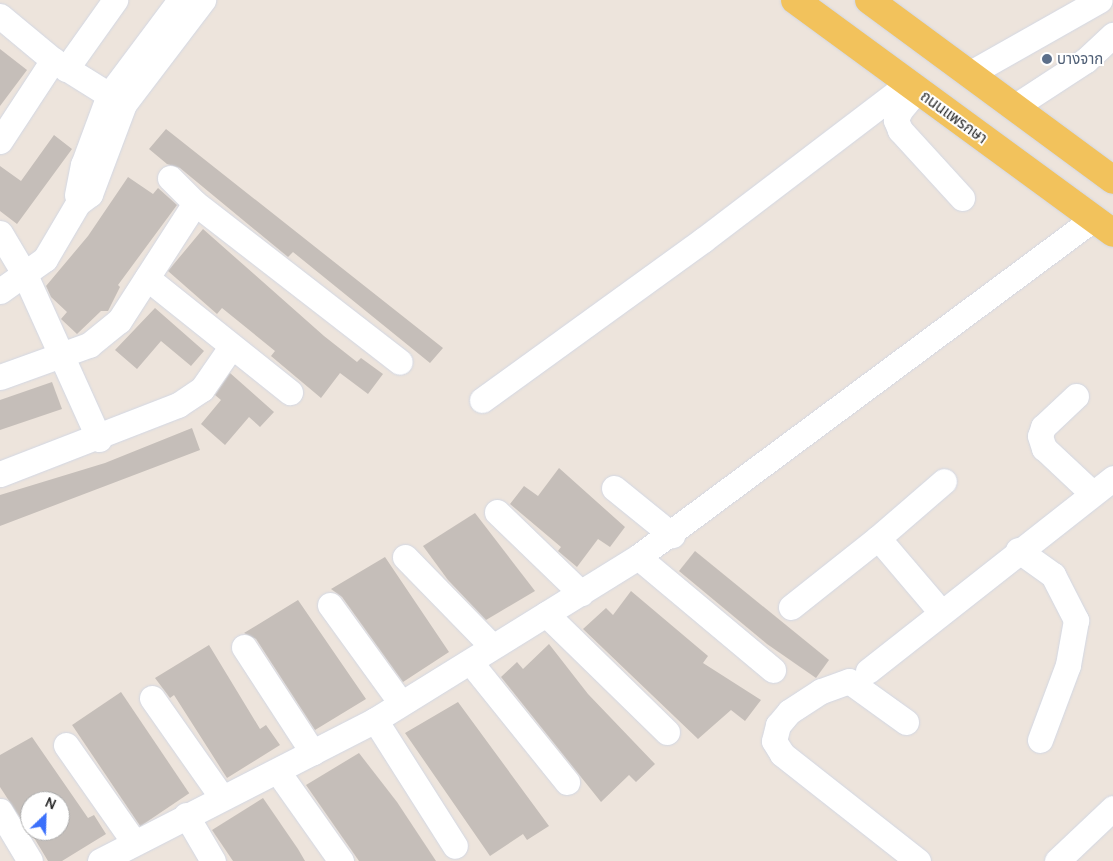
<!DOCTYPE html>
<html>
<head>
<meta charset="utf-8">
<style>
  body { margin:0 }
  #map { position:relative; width:1113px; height:861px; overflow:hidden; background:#ede4dc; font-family:Manrope,"Noto Sans Thai",sans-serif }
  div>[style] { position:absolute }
  .building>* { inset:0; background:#c5beb9; transform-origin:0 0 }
  .roads { filter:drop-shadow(0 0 1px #d2d7e3) drop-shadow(0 0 1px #d2d7e3) }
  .minor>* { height:25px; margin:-12.5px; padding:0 12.5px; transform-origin:12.5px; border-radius:12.5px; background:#fff }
  .major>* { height:28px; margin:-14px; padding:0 14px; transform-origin:14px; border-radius:14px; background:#f2c25c }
  .dots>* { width:14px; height:14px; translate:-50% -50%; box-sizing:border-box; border:2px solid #fff; border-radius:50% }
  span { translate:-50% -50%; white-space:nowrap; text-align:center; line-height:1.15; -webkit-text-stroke:4px #fff; paint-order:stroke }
  .service-label { font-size:15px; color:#4e5e75 }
  .left { translate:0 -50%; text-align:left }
  .street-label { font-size:15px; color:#2b2b2b }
  .north { position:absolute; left:20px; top:791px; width:50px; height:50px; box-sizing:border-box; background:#fff; border:1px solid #aaa; border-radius:50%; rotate:24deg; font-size:14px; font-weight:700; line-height:20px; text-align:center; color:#2b2b2b }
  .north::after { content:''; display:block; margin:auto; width:18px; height:22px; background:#3b70fb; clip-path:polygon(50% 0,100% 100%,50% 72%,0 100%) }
</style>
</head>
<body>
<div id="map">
  <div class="building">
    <div style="clip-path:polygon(0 49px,27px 70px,0 106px)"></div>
    <div style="clip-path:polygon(166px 129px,443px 348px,430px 363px,293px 252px,288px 257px,180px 168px,167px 164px,149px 149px)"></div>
    <div style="clip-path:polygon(54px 135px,72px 149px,17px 224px,0 211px,0 166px,21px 181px)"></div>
    <div style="clip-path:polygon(128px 177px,153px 194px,158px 188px,177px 205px,118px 285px,120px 287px,108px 311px,101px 311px,77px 334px,61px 319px,67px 312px,51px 297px,46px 286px,88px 236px)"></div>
    <div style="clip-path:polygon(203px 229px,324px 336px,357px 362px,361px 358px,383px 374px,368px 394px,340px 373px,321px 398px,271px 356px,275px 351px,222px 308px,217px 314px,168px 271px)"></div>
    <div style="clip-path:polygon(155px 308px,204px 351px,191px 366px,161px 341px,137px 369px,115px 350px)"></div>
    <div style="clip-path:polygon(230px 373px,274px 412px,260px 427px,249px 417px,225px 445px,201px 424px,221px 400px,215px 395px)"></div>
    <div style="clip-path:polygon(52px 382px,62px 409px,0 430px,0 400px)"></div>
    <div style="clip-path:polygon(192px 428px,200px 450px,0 526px,0 495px,105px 463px)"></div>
    <div style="clip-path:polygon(559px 468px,625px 527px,610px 547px,598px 539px,577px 567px,558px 551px,561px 547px,510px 504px,524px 486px,538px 496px)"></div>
    <div style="clip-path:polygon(475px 513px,535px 591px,486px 620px,448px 580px,423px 546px)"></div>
    <div style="clip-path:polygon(695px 551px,829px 660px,816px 678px,767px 644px,679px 571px)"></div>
    <div style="clip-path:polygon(385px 557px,449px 652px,403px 682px,342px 597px,331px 589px)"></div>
    <div style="clip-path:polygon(631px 591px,708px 656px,703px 663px,761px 700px,745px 721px,731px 710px,698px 739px,583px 629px,606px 608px,613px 615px)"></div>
    <div style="clip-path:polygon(298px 600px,366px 699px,315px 730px,256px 639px,244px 633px)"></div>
    <div style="clip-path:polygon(549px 644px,588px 694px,655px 764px,636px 782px,629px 775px,601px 802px,501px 677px,517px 662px,523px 669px)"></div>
    <div style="clip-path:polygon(209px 645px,260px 729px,266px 725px,280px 745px,227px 778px,174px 695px,170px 698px,155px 678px)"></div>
    <div style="left:121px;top:692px;width:122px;height:59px;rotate:56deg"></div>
    <div style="clip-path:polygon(458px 702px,549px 826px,527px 840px,523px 834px,490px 856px,405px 733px)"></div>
    <div style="clip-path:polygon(32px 737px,88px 818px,94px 815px,106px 834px,62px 861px,48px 861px,30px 831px,60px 831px,60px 801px,51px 801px,48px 795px,30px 801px,30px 833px,0 787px,0 755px)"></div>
    <div style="clip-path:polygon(359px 753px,397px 802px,436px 861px,359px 861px,338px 831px,306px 785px)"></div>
    <div style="clip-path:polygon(263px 798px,298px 849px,305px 861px,233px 861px,212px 830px)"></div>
  </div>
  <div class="roads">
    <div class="minor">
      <div style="left:0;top:16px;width:69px;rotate:39.7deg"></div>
      <div style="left:53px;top:60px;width:81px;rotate:31.9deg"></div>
      <div style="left:66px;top:69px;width:85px;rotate:-54.6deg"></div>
      <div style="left:969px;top:74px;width:150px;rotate:-29.5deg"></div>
      <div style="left:917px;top:90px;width:26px;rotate:130deg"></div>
      <div style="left:900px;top:110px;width:11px;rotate:112deg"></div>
      <div style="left:896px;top:120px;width:11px;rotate:68deg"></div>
      <div style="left:900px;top:130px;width:92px;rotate:47.6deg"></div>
      <div style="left:1014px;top:107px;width:86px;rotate:-33.1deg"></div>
      <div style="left:1086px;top:60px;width:37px;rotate:-43deg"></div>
      <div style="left:0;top:141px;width:97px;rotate:-56.8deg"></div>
      <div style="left:170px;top:178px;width:35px;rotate:45deg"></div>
      <div style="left:77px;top:195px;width:31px;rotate:-79deg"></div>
      <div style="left:83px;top:165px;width:75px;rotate:-69.6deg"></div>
      <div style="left:109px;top:95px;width:119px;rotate:-53.2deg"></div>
      <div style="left:0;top:233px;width:49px;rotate:59.2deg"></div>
      <div style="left:25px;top:275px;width:180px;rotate:65.7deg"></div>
      <div style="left:147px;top:278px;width:183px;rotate:38.6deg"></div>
      <div style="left:0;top:291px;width:55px;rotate:-35.4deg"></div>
      <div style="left:45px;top:259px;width:65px;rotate:-59.5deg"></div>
      <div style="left:78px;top:203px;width:15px;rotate:-37deg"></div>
      <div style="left:90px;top:194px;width:96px;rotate:-69.3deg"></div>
      <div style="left:124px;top:104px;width:131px;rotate:-52.8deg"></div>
      <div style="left:0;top:377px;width:95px;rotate:-19.8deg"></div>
      <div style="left:89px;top:345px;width:38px;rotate:-39deg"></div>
      <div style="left:119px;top:321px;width:140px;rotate:-57.2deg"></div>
      <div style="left:195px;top:203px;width:259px;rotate:37.8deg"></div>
      <div style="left:1076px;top:396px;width:45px;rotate:136.8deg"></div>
      <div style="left:1043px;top:427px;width:9px;rotate:108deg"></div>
      <div style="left:1040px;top:436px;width:13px;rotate:72deg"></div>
      <div style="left:1044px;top:448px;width:66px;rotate:43.2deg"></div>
      <div style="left:482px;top:400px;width:273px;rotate:-35.9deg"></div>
      <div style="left:703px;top:240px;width:259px;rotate:-37.3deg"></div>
      <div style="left:0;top:474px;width:191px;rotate:-21.2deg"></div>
      <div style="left:178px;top:405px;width:29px;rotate:-34deg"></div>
      <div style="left:202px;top:389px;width:51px;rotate:-55.4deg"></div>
      <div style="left:614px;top:488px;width:75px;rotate:39deg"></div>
      <div style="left:497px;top:512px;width:117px;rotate:44deg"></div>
      <div style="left:878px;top:538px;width:87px;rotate:-40.8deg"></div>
      <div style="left:1018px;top:550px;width:43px;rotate:35.5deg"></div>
      <div style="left:1053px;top:575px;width:51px;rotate:62.9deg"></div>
      <div style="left:1076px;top:620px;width:46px;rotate:100.1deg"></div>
      <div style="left:1068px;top:665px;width:80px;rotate:110.5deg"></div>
      <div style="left:405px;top:557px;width:124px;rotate:45.7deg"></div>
      <div style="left:638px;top:557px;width:176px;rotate:39.9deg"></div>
      <div style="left:330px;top:605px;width:121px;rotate:54.1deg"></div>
      <div style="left:791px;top:607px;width:111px;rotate:-38.4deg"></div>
      <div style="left:878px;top:538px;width:97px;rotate:49.6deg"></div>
      <div style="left:546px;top:614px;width:169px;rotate:44.3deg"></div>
      <div style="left:244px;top:647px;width:126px;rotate:56.9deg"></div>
      <div style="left:471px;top:663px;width:153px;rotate:51.1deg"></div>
      <div style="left:868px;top:671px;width:312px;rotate:-38.2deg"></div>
      <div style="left:152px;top:698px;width:120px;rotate:54.9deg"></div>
      <div style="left:375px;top:720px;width:149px;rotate:57.6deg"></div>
      <div style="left:906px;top:722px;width:70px;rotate:-144.3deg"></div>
      <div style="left:849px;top:681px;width:30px;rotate:160deg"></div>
      <div style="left:821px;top:691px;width:38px;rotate:147deg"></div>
      <div style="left:789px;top:712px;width:17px;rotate:130deg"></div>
      <div style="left:778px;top:725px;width:16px;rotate:104deg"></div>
      <div style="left:774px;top:741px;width:15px;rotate:58deg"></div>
      <div style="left:782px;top:754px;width:173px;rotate:38.2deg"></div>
      <div style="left:66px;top:745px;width:118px;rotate:55deg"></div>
      <div style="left:278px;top:772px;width:109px;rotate:54.7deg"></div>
      <div style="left:0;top:811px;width:58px;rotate:59deg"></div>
      <div style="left:186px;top:815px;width:53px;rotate:59.6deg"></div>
      <div style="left:100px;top:861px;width:309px;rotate:-27.1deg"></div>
      <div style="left:375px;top:720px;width:309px;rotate:-31.8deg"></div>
      <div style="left:638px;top:557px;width:567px;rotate:-36.61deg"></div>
      <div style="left:1057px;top:861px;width:77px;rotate:-43.4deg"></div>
    </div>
    <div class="major">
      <div style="left:795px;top:0;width:394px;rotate:36.2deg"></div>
      <div style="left:869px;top:0;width:303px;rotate:36.4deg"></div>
    </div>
  </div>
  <div class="dots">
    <div style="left:1047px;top:59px;background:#5c6f8a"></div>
  </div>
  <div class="service-label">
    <span class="left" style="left:1057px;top:59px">บางจาก</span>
  </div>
  <div class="street-label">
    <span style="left:954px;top:117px;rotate:36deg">ถนนแพรกษา</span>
  </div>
  <div class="north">N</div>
</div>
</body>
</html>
